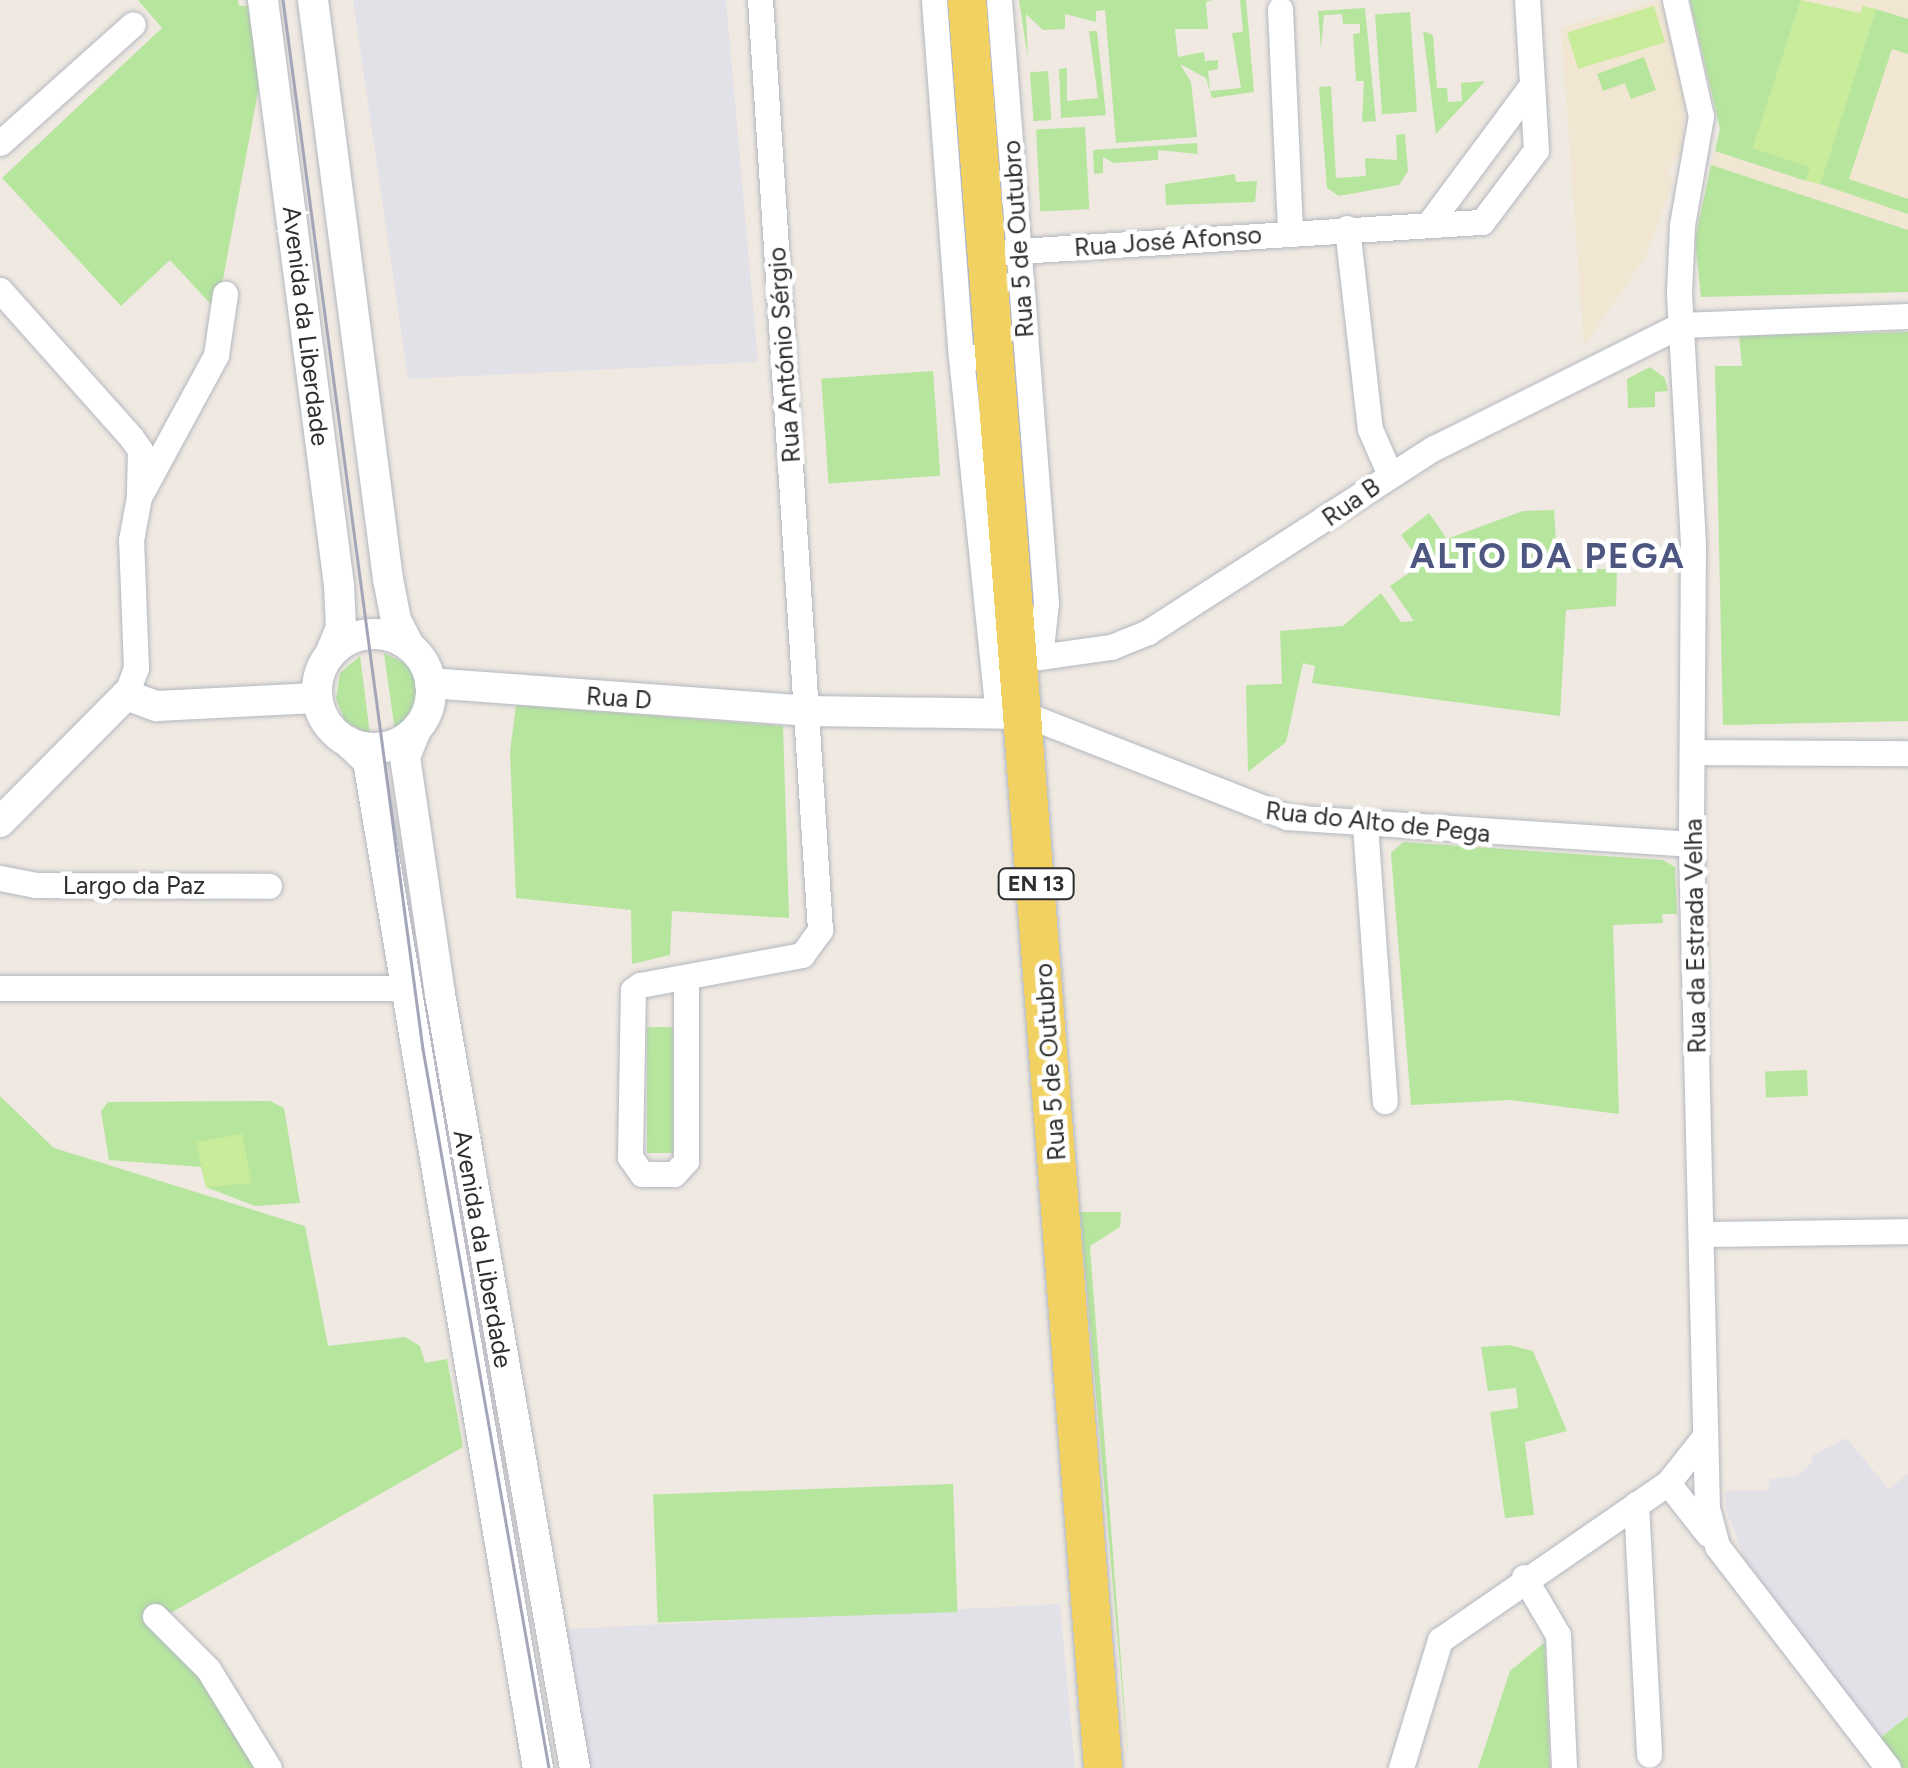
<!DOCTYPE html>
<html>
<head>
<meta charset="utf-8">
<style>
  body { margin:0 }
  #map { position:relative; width:1908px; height:1768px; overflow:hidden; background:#efe9e1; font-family:Figtree,sans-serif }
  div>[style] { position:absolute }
  .industrial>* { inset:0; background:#e3e1e8 }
  .education>* { inset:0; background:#f0e6d1 }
  .green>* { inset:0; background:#b6e59e; transform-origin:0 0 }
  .pitch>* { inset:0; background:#c9ec9a; transform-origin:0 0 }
  .roads { filter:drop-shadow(0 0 2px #b4b7c1) drop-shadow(0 0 2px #b4b7c1) }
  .minor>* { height:25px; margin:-12.5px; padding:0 12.5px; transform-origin:12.5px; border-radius:12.5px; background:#fff }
  .tertiary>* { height:30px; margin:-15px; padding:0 15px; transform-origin:15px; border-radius:15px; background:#fff }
  .tertiary>.ring { margin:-15px; padding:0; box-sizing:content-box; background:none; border:30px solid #fff; border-radius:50% }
  .primary>* { height:38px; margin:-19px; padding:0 19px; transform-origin:19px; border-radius:19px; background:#f2d163 }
  .tram>* { height:2.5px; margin:-1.25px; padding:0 1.25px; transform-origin:1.25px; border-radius:1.25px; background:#a3a6b8 }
  span { translate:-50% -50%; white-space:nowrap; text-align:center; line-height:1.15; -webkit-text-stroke:9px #fff; paint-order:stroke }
  .shield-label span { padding:2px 8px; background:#fff; border:2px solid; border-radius:8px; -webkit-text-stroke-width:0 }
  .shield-label { font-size:22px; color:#2e2e2e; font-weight:700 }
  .street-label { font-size:25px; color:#2e2e2e }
  .district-label { font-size:35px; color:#4d5680; font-weight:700; letter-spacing:2.5px }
</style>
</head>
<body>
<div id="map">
  <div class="industrial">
    <div style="clip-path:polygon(353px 0,726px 0,758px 362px,408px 379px)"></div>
    <div style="clip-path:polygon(1846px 1438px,1889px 1489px,1908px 1474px,1908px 1716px,1880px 1738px,1746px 1561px,1727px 1512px,1725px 1491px,1768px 1490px,1770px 1479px,1797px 1476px,1813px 1462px,1811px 1456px)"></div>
    <div style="clip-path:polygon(1060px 1604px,1075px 1768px,591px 1768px,567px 1629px)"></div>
  </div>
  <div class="education">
    <div style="clip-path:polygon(1663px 0,1685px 101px,1682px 152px,1668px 170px,1673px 183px,1645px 258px,1584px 346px,1561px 27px)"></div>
    <div style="clip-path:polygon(1690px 0,1908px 0,1908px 266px,1695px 239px,1720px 129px)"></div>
  </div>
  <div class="green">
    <div style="clip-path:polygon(138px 0,238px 0,239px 6px,250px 6px,259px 87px,217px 311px,170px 260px,121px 306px,2px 178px,162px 28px)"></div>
    <div style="clip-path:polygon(1019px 0,1212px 0,1206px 2px,1208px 29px,1175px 29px,1178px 57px,1204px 52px,1205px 61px,1218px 60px,1218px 69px,1208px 71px,1210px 91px,1241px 88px,1232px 33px,1243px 32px,1240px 0,1246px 0,1254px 92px,1212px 98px,1206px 78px,1180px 64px,1191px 82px,1197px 137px,1116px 143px,1105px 10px,1096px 11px,1096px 22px,1065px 14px,1065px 29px,1043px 30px,1026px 14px,1028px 59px)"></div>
    <div style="clip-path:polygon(1690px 0,1801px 0,1753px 148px,1811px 167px,1806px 181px,1715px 151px,1720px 129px)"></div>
    <div style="clip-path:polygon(1365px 8px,1376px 121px,1362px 122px,1364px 81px,1356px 81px,1353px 34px,1360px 33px,1360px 24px,1343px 24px,1342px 14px,1324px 15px,1321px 49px,1318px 11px)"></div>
    <div style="clip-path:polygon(1876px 9px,1908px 19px,1908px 54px,1892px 49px,1849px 179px,1908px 199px,1908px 214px,1820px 184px)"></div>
    <div style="left:1410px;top:12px;width:100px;height:35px;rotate:86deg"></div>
    <div style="clip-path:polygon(1089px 31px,1097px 31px,1106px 115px,1061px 118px,1059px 69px,1067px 68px,1067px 101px,1098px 98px)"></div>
    <div style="clip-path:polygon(1423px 31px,1433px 35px,1437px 88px,1447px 88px,1448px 102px,1462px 101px,1461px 83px,1485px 81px,1436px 134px)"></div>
    <div style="clip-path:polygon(1644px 57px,1656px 90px,1631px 99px,1625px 83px,1603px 91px,1597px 74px)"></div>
    <div style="left:1048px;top:71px;width:49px;height:18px;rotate:86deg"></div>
    <div style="clip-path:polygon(1331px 86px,1336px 178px,1366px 176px,1365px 158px,1397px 160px,1396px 135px,1405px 134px,1408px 171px,1399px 185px,1339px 196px,1327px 188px,1319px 87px)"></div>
    <div style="left:1085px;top:127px;width:82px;height:49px;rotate:87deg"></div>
    <div style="clip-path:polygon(1197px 143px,1198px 154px,1158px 150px,1158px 160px,1114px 163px,1103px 157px,1103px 173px,1094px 174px,1093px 150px)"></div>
    <div style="clip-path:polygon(1711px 165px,1908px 230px,1908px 292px,1701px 297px,1695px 239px)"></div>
    <div style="clip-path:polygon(1235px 174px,1236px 182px,1257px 181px,1255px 202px,1166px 205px,1165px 184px)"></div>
    <div style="clip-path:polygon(1908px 332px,1908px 721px,1723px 725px,1715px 366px,1742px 366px,1739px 336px)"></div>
    <div style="clip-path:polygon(1650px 367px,1665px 378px,1668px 391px,1655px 392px,1655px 407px,1628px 408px,1627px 379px)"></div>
    <div style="left:933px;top:371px;width:105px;height:112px;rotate:86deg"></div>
    <div style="clip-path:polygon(1554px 510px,1558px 569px,1617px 569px,1616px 606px,1566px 610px,1560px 716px,1312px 683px,1315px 666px,1303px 663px,1286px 742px,1248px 772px,1246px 685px,1282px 684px,1280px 631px,1343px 626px,1381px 593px,1401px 622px,1414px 621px,1390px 586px,1422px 564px,1401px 535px,1429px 513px,1447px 539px,1523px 511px)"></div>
    <div style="clip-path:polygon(384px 653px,409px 665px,420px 687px,415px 712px,395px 731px)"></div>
    <div style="clip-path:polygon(360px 656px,370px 735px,345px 721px,336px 699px,340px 673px)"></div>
    <div style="clip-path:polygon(516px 705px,783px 726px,789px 918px,672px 911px,670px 955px,632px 964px,631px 910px,516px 898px,510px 752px)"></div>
    <div style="clip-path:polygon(1403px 842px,1663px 860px,1675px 867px,1677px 914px,1662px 914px,1663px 923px,1613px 925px,1619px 1114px,1511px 1100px,1411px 1105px,1391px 853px)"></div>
    <div style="left:647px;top:1027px;width:26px;height:126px"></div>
    <div style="left:1807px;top:1070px;width:26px;height:42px;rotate:88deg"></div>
    <div style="clip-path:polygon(0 1096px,54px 1148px,305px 1226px,328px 1346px,405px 1337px,420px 1346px,425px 1363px,447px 1359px,463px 1447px,158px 1620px,267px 1768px,0 1768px)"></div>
    <div style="clip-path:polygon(270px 1101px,284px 1108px,300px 1203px,255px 1206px,206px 1187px,201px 1167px,109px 1160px,101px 1111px,108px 1102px)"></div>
    <div style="clip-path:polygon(1080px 1212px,1121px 1212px,1120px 1227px,1090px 1246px,1129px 1768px)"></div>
    <div style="clip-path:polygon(1510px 1345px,1533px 1351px,1567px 1431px,1525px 1442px,1534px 1515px,1505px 1518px,1490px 1412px,1518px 1408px,1516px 1388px,1488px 1391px,1481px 1347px)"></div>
    <div style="left:953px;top:1484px;width:128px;height:300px;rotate:88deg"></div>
    <div style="clip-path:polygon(1545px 1642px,1550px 1768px,1478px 1768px,1510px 1671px)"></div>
    <div style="clip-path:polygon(1908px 1716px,1908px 1768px,1902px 1768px,1880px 1738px)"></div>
  </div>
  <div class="pitch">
    <div style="clip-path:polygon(1801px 0,1860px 13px,1863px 6px,1876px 9px,1820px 184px,1806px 181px,1810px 167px,1753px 148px)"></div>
    <div style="left:1654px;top:6px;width:38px;height:91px;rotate:73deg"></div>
    <div style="clip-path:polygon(242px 1134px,252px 1183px,206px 1187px,196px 1142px)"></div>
  </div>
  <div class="roads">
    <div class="minor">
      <div style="left:934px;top:0;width:358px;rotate:85.7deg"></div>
      <div style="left:961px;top:357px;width:34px"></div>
      <div style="left:999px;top:0;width:605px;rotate:85.54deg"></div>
      <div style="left:1046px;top:603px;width:54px;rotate:96.3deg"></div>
      <div style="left:1675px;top:0;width:119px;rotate:77.4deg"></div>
      <div style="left:1701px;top:116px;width:111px;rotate:99.9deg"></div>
      <div style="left:1682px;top:225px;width:68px;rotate:92.5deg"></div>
      <div style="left:1679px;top:293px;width:251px;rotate:86.8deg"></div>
      <div style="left:1693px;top:544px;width:300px;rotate:90.4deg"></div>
      <div style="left:1691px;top:844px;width:664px;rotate:88.62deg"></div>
      <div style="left:1707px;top:1508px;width:39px;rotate:75deg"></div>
      <div style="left:1717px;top:1546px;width:280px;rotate:52.4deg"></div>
      <div style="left:1280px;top:9px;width:223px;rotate:87.4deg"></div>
      <div style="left:0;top:143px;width:178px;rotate:-41.8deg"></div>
      <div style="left:1428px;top:225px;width:174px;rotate:-53.4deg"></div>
      <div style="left:1347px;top:228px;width:202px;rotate:83.5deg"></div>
      <div style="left:1370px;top:429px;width:50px;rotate:66.5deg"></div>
      <div style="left:987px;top:253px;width:496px;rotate:-3.6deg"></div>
      <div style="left:1482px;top:222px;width:90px;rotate:-53.1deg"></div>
      <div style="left:1536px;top:150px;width:150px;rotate:-93.4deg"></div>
      <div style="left:0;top:290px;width:197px;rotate:48.3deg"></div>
      <div style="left:131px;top:437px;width:16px;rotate:55deg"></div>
      <div style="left:140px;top:450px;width:42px;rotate:91.4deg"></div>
      <div style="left:961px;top:357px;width:360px;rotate:84.1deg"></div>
      <div style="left:1018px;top:660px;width:94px;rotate:-8deg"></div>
      <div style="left:1111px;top:647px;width:40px;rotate:-22deg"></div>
      <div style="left:1148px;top:632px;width:340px;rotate:-32.8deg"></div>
      <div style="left:1434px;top:448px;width:276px;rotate:-26.5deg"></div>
      <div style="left:1681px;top:325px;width:227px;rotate:-2.3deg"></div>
      <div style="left:126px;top:695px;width:29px;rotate:-70deg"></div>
      <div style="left:136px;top:668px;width:128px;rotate:-92.2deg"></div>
      <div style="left:131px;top:540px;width:44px;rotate:-79.5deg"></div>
      <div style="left:139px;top:497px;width:162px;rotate:-61.5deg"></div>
      <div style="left:216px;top:355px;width:62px;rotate:-81.6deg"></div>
      <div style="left:1024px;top:714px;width:282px;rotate:21.4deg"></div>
      <div style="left:1287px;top:817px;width:405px;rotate:3.8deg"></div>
      <div style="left:1694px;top:752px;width:214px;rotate:0.3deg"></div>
      <div style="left:1365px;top:825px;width:277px;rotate:85.9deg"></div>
      <div style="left:0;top:878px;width:36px;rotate:11deg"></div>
      <div style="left:35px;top:885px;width:234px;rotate:0.2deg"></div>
      <div style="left:686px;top:977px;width:184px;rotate:90deg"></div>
      <div style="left:686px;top:1161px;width:18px;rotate:133deg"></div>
      <div style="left:674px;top:1174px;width:32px;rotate:180deg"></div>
      <div style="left:642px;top:1174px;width:21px;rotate:-125deg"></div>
      <div style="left:630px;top:1157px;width:167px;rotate:-89deg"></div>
      <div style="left:633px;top:990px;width:9px;rotate:-36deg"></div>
      <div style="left:640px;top:985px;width:165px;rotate:-10.5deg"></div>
      <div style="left:802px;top:955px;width:31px;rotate:-54deg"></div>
      <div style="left:820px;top:930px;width:932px;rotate:-93.69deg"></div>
      <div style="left:0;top:988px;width:406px"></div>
      <div style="left:1703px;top:1234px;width:205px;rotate:-0.8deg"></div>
      <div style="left:1668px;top:1483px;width:65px;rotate:51.9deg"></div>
      <div style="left:1636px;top:1504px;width:251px;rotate:87deg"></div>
      <div style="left:1524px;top:1577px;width:67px;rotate:59.6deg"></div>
      <div style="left:1558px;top:1635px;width:133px;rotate:87.4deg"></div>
      <div style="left:155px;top:1616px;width:75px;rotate:45deg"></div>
      <div style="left:208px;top:1669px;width:116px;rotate:58.4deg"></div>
      <div style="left:1401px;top:1768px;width:134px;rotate:-73.1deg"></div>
      <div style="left:1440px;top:1640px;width:277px;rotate:-34.6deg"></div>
      <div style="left:1668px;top:1483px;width:60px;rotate:-51.8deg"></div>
    </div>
    <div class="tertiary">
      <div style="left:263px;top:0;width:590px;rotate:82.6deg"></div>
      <div style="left:339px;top:585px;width:43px;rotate:87.3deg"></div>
      <div style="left:341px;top:628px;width:25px;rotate:113deg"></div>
      <div style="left:313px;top:0;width:584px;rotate:82.62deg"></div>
      <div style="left:388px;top:579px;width:42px;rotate:79deg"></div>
      <div style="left:396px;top:620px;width:29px;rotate:63deg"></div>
      <div class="ring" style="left:317px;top:634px;width:84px;height:84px"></div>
      <div style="left:430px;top:683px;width:378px;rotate:4.2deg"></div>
      <div style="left:807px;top:711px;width:217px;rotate:0.8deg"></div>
      <div style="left:416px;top:730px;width:29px;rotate:112deg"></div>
      <div style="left:405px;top:757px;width:240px;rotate:81.6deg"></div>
      <div style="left:440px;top:994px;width:786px;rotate:80.11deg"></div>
      <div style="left:348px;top:742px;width:28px;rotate:44deg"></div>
      <div style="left:368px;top:761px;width:1021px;rotate:80.42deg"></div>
      <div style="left:0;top:822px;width:179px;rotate:-45.2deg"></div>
      <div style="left:126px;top:695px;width:33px;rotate:20deg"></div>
      <div style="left:157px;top:706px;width:159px;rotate:-2.9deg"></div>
    </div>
    <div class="primary">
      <div style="left:967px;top:0;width:1773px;rotate:85.6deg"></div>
    </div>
  </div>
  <div class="tram">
    <div style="left:283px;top:0;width:1058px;rotate:82.4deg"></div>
    <div style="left:423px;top:1049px;width:730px;rotate:80.06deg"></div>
  </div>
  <div class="shield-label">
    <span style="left:1036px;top:884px">EN 13</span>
  </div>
  <div class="street-label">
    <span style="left:1018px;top:239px;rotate:-94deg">Rua 5 de Outubro</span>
    <span style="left:1168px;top:241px;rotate:-4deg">Rua José Afonso</span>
    <span style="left:306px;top:326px;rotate:83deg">Avenida da Liberdade</span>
    <span style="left:784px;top:355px;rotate:-94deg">Rua António Sérgio</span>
    <span style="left:1351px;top:502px;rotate:-35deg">Rua B</span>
    <span style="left:619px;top:698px;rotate:4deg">Rua D</span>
    <span style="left:1378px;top:822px;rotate:6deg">Rua do Alto de Pega</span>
    <span style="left:134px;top:885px">Largo da Paz</span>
    <span style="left:1695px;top:936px;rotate:-91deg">Rua da Estrada Velha</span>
    <span style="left:1050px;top:1062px;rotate:-94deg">Rua 5 de Outubro</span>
    <span style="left:483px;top:1249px;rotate:80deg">Avenida da Liberdade</span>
  </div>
  <div class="district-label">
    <span style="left:1548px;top:556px">ALTO DA PEGA</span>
  </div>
</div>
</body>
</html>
